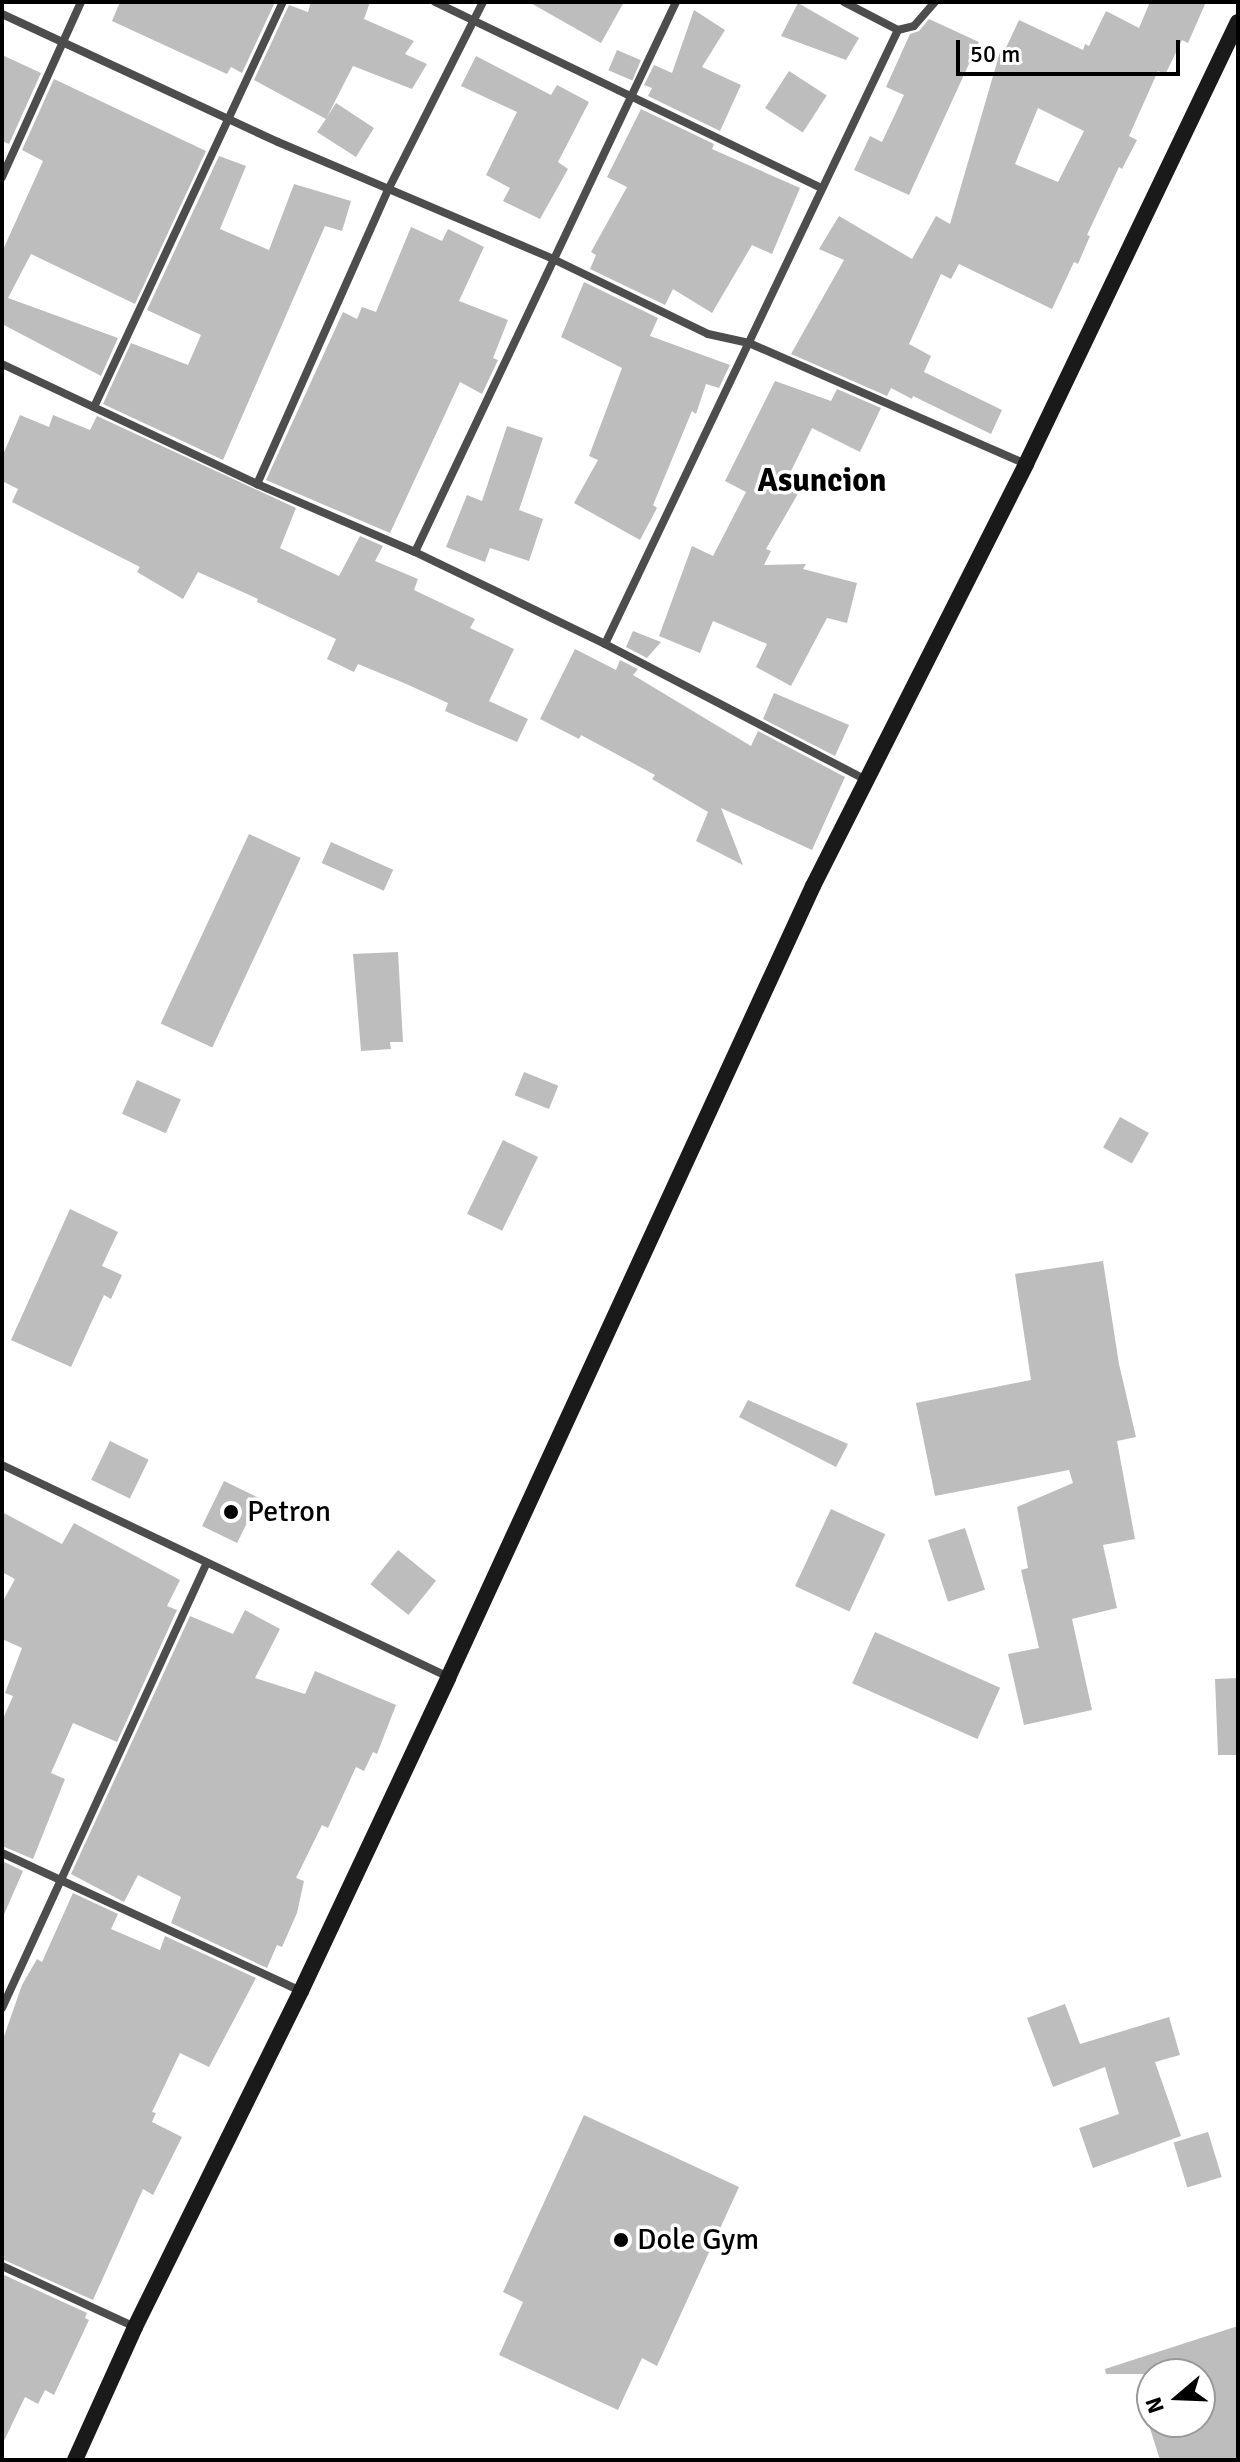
<!DOCTYPE html>
<html>
<head>
<meta charset="utf-8">
<style>
  body { margin:0 }
  #map { position:relative; width:1240px; height:2462px; overflow:hidden; background:#fff; font-family:Signika,sans-serif }
  div>[style] { position:absolute }
  .building>* { inset:0; background:#bdbdbd; transform-origin:0 0 }
  .minor>* { height:8px; margin:-4px; padding:0 4px; transform-origin:4px; border-radius:4px; background:#4d4d4d }
  .secondary>* { height:16px; margin:-8px; padding:0 8px; transform-origin:8px; border-radius:8px; background:#1a1a1a }
  .dots>* { width:22px; height:22px; translate:-50% -50%; box-sizing:border-box; border:4px solid #fff; border-radius:50% }
  span { translate:-50% -50%; white-space:nowrap; text-align:center; line-height:1.15; -webkit-text-stroke:7px #fff; paint-order:stroke }
  .poi-label { font-size:30px; color:#000 }
  .left { translate:0 -50%; text-align:left }
  .neighbourhood-label { font-size:32px; color:#000; font-weight:700 }
  .frame { position:absolute; inset:0; border:4px solid #000; pointer-events:none }
  .north { position:absolute; left:1136px; top:2358px; width:80px; height:80px; box-sizing:border-box; background:#fff; border:2px solid #999; border-radius:50%; rotate:251deg; font-size:22px; font-weight:700; line-height:32px; text-align:center; color:#000 }
  .north::after { content:''; display:block; margin:auto; width:28px; height:36px; background:#000; clip-path:polygon(50% 0,100% 100%,50% 72%,0 100%) }
  .scale { position:absolute; left:956px; top:40px; width:224px; height:36px; box-sizing:border-box; border:4px solid #000; border-top:0; padding-left:10px; font-size:24px; line-height:28px; white-space:nowrap; color:#000; -webkit-text-stroke:6px #fff; paint-order:stroke }
</style>
</head>
<body>
<div id="map">
  <div class="building">
    <div style="clip-path:polygon(120px 2px,275px 2px,242px 73px,231px 67px,227px 74px,112px 21px)"></div>
    <div style="clip-path:polygon(311px 2px,370px 2px,364px 19px,414px 41px,405px 54px,427px 64px,412px 89px,353px 66px,327px 117px,336px 103px,374px 128px,356px 157px,317px 132px,326px 119px,254px 80px,289px 5px,308px 12px)"></div>
    <div style="clip-path:polygon(529px 2px,624px 2px,601px 43px)"></div>
    <div style="clip-path:polygon(evenodd,1150px 2px,1206px 2px,1188px 43px,1182px 40px,1165px 75px,1158px 71px,1129px 136px,1137px 140px,1122px 169px,1119px 167px,1087px 235px,1090px 236px,1078px 264px,1074px 262px,1052px 309px,959px 264px,951px 279px,941px 274px,909px 344px,931px 356px,924px 372px,1002px 410px,991px 434px,913px 396px,912px 399px,891px 388px,887px 396px,791px 354px,844px 260px,819px 249px,839px 216px,912px 259px,936px 216px,950px 224px,1000px 52px,1003px 54px,1019px 20px,1083px 50px,1085px 44px,1089px 46px,1106px 11px,1139px 28px,1150px 2px,1038px 108px,1084px 131px,1058px 182px,1015px 164px,1038px 108px)"></div>
    <div style="clip-path:polygon(798px 3px,859px 38px,846px 60px,781px 36px)"></div>
    <div style="clip-path:polygon(694px 10px,725px 30px,702px 67px,741px 85px,720px 131px,648px 96px,652px 88px,644px 85px,654px 65px,672px 73px)"></div>
    <div style="clip-path:polygon(929px 19px,979px 42px,909px 195px,854px 170px,870px 136px,882px 142px,904px 95px,886px 87px,910px 34px,919px 31px)"></div>
    <div style="left:617px;top:50px;width:26px;height:22px;rotate:23deg"></div>
    <div style="clip-path:polygon(2px 55px,41px 73px,9px 144px,2px 141px)"></div>
    <div style="clip-path:polygon(476px 56px,551px 95px,557px 85px,589px 102px,558px 162px,568px 169px,540px 219px,503px 201px,510px 188px,486px 175px,517px 112px,461px 86px)"></div>
    <div style="left:789px;top:71px;width:45px;height:44px;rotate:33deg"></div>
    <div style="clip-path:polygon(54px 79px,206px 151px,135px 304px,31px 254px,8px 298px,118px 338px,101px 376px,2px 324px,2px 252px,43px 161px,22px 150px)"></div>
    <div style="clip-path:polygon(641px 109px,714px 144px,712px 149px,800px 188px,772px 254px,752px 245px,712px 313px,673px 289px,665px 305px,590px 269px,596px 255px,591px 252px,627px 187px,607px 177px)"></div>
    <div style="clip-path:polygon(219px 156px,246px 166px,220px 229px,269px 250px,294px 184px,351px 201px,342px 231px,325px 226px,223px 460px,103px 404px,131px 343px,188px 365px,201px 335px,147px 310px)"></div>
    <div style="clip-path:polygon(411px 227px,442px 241px,448px 229px,484px 247px,459px 301px,508px 320px,493px 358px,498px 360px,482px 394px,460px 382px,390px 533px,266px 480px,343px 312px,357px 319px,362px 307px,376px 312px)"></div>
    <div style="clip-path:polygon(584px 282px,658px 318px,650px 336px,730px 365px,719px 388px,706px 384px,696px 414px,692px 411px,653px 505px,657px 508px,640px 540px,574px 503px,598px 460px,589px 456px,622px 368px,561px 337px)"></div>
    <div style="clip-path:polygon(775px 381px,831px 401px,837px 389px,881px 408px,860px 452px,812px 428px,791px 471px,806px 480px,766px 549px,771px 551px,764px 565px,806px 564px,803px 569px,857px 583px,847px 623px,827px 618px,791px 686px,756px 667px,767px 644px,713px 621px,700px 653px,659px 636px,692px 546px,713px 556px,746px 492px,725px 481px)"></div>
    <div style="clip-path:polygon(20px 415px,49px 427px,53px 415px,90px 430px,97px 416px,296px 508px,280px 548px,339px 576px,360px 536px,383px 546px,375px 561px,418px 579px,414px 590px,475px 619px,470px 628px,514px 649px,489px 701px,528px 719px,517px 742px,445px 711px,448px 703px,404px 683px,358px 664px,354px 672px,327px 659px,336px 639px,257px 602px,258px 599px,198px 572px,183px 599px,137px 572px,140px 567px,12px 502px,18px 489px,2px 481px,2px 457px)"></div>
    <div style="clip-path:polygon(507px 426px,543px 438px,519px 510px,543px 519px,529px 561px,490px 548px,485px 562px,446px 547px,467px 495px,482px 501px)"></div>
    <div style="clip-path:polygon(633px 631px,661px 642px,647px 658px,626px 647px)"></div>
    <div style="clip-path:polygon(575px 649px,616px 670px,620px 660px,638px 669px,633px 675px,751px 746px,758px 731px,845px 777px,812px 850px,721px 808px,743px 865px,696px 841px,708px 812px,652px 779px,655px 775px,581px 735px,579px 739px,540px 719px)"></div>
    <div style="clip-path:polygon(774px 693px,849px 725px,835px 756px,763px 719px)"></div>
    <div style="left:249px;top:834px;width:57px;height:209px;rotate:25deg"></div>
    <div style="left:331px;top:842px;width:68px;height:23px;rotate:24deg"></div>
    <div style="clip-path:polygon(398px 952px,403px 1042px,390px 1042px,391px 1049px,361px 1051px,353px 954px)"></div>
    <div style="left:524px;top:1072px;width:37px;height:25px;rotate:22deg"></div>
    <div style="left:137px;top:1080px;width:48px;height:37px;rotate:24deg"></div>
    <div style="left:1120px;top:1117px;width:33px;height:35px;rotate:29deg"></div>
    <div style="left:503px;top:1140px;width:39px;height:82px;rotate:26deg"></div>
    <div style="clip-path:polygon(70px 1209px,118px 1232px,102px 1266px,122px 1275px,111px 1299px,104px 1295px,71px 1367px,11px 1340px)"></div>
    <div style="clip-path:polygon(1103px 1261px,1119px 1364px,1136px 1437px,1117px 1441px,1135px 1539px,1103px 1545px,1117px 1608px,1072px 1619px,1092px 1710px,1024px 1725px,1008px 1654px,1039px 1648px,1021px 1570px,1028px 1568px,1017px 1507px,1073px 1483px,1069px 1470px,935px 1496px,916px 1403px,1031px 1380px,1015px 1274px)"></div>
    <div style="clip-path:polygon(748px 1400px,848px 1444px,836px 1467px,739px 1417px)"></div>
    <div style="left:110px;top:1441px;width:43px;height:43px;rotate:26deg"></div>
    <div style="left:224px;top:1481px;width:39px;height:50px;rotate:26deg"></div>
    <div style="left:831px;top:1509px;width:60px;height:85px;rotate:25deg"></div>
    <div style="clip-path:polygon(2px 1512px,62px 1544px,74px 1523px,180px 1580px,167px 1606px,177px 1610px,117px 1742px,73px 1723px,51px 1773px,65px 1779px,33px 1859px,2px 1846px,2px 1721px,13px 1696px,5px 1693px,22px 1648px,2px 1639px,2px 1603px,15px 1579px,2px 1572px)"></div>
    <div style="left:965px;top:1528px;width:65px;height:39px;rotate:72deg"></div>
    <div style="left:398px;top:1550px;width:49px;height:44px;rotate:39deg"></div>
    <div style="clip-path:polygon(245px 1610px,280px 1629px,255px 1678px,305px 1694px,315px 1671px,396px 1705px,377px 1754px,373px 1752px,364px 1771px,356px 1767px,328px 1828px,322px 1825px,296px 1878px,304px 1881px,297px 1913px,282px 1947px,277px 1945px,267px 1968px,171px 1923px,181px 1897px,138px 1875px,124px 1902px,71px 1874px,190px 1616px,233px 1634px)"></div>
    <div style="left:875px;top:1632px;width:137px;height:56px;rotate:24deg"></div>
    <div style="clip-path:polygon(1238px 1678px,1238px 1755px,1218px 1755px,1215px 1679px)"></div>
    <div style="clip-path:polygon(2px 1861px,23px 1871px,2px 1919px)"></div>
    <div style="clip-path:polygon(73px 1893px,118px 1914px,111px 1929px,160px 1950px,165px 1936px,256px 1978px,209px 2067px,180px 2053px,152px 2112px,156px 2113px,152px 2122px,182px 2137px,153px 2195px,143px 2189px,93px 2300px,2px 2259px,2px 2042px,22px 1985px,37px 1959px,42px 1962px)"></div>
    <div style="clip-path:polygon(1065px 2004px,1080px 2044px,1169px 2017px,1180px 2055px,1155px 2062px,1181px 2136px,1093px 2168px,1079px 2128px,1119px 2114px,1105px 2067px,1053px 2087px,1027px 2018px)"></div>
    <div style="clip-path:polygon(584px 2115px,739px 2187px,657px 2366px,642px 2358px,618px 2410px,499px 2355px,523px 2302px,503px 2292px)"></div>
    <div style="left:1208px;top:2132px;width:47px;height:36px;rotate:73deg"></div>
    <div style="clip-path:polygon(2px 2274px,87px 2313px,85px 2318px,89px 2320px,54px 2395px,45px 2390px,38px 2404px,25px 2397px,2px 2445px)"></div>
    <div style="clip-path:polygon(1238px 2326px,1238px 2460px,1160px 2460px,1148px 2422px,1200px 2422px,1200px 2374px,1106px 2374px,1105px 2369px)"></div>
  </div>
  <div class="minor">
    <div style="left:435px;top:2px;width:429px;rotate:25.7deg"></div>
    <div style="left:2px;top:14px;width:304px;rotate:24.9deg"></div>
    <div style="left:278px;top:142px;width:299px;rotate:23deg"></div>
    <div style="left:553px;top:259px;width:172px;rotate:25.8deg"></div>
    <div style="left:708px;top:334px;width:42px;rotate:12.4deg"></div>
    <div style="left:749px;top:343px;width:302px;rotate:23.6deg"></div>
    <div style="left:898px;top:30px;width:16px;rotate:-14deg"></div>
    <div style="left:914px;top:26px;width:32px;rotate:-49deg"></div>
    <div style="left:2px;top:177px;width:192px;rotate:-65.7deg"></div>
    <div style="left:2px;top:364px;width:282px;rotate:25.2deg"></div>
    <div style="left:257px;top:484px;width:172px;rotate:23.3deg"></div>
    <div style="left:415px;top:552px;width:211px;rotate:25.8deg"></div>
    <div style="left:605px;top:644px;width:294px;rotate:27.5deg"></div>
    <div style="left:94px;top:407px;width:447px;rotate:-65deg"></div>
    <div style="left:257px;top:484px;width:324px;rotate:-66deg"></div>
    <div style="left:389px;top:188px;width:208px;rotate:-63.2deg"></div>
    <div style="left:415px;top:552px;width:609px;rotate:-64.61deg"></div>
    <div style="left:605px;top:644px;width:680px;rotate:-64.49deg"></div>
    <div style="left:898px;top:30px;width:61px;rotate:-152.6deg"></div>
    <div style="left:2px;top:1465px;width:494px;rotate:25.4deg"></div>
    <div style="left:2px;top:1853px;width:329px;rotate:24.8deg"></div>
    <div style="left:2px;top:2008px;width:488px;rotate:-65.3deg"></div>
    <div style="left:2px;top:2266px;width:146px;rotate:24.6deg"></div>
  </div>
  <div class="secondary">
    <div style="left:75px;top:2460px;width:146px;rotate:-65.7deg"></div>
    <div style="left:135px;top:2327px;width:375px;rotate:-63.7deg"></div>
    <div style="left:301px;top:1991px;width:346px;rotate:-64.8deg"></div>
    <div style="left:448px;top:1678px;width:872px;rotate:-65.26deg"></div>
    <div style="left:813px;top:886px;width:473px;rotate:-63.2deg"></div>
    <div style="left:1026px;top:464px;width:490px;rotate:-64.4deg"></div>
  </div>
  <div class="dots">
    <div style="left:231px;top:1512px;background:#000"></div>
    <div style="left:621px;top:2240px;background:#000"></div>
  </div>
  <div class="poi-label">
    <span class="left" style="left:247px;top:1512px">Petron</span>
    <span class="left" style="left:637px;top:2240px">Dole Gym</span>
  </div>
  <div class="neighbourhood-label">
    <span style="left:822px;top:481px">Asuncion</span>
  </div>
  <div class="frame"></div>
  <div class="north">N</div>
  <div class="scale">50 m</div>
</div>
</body>
</html>
